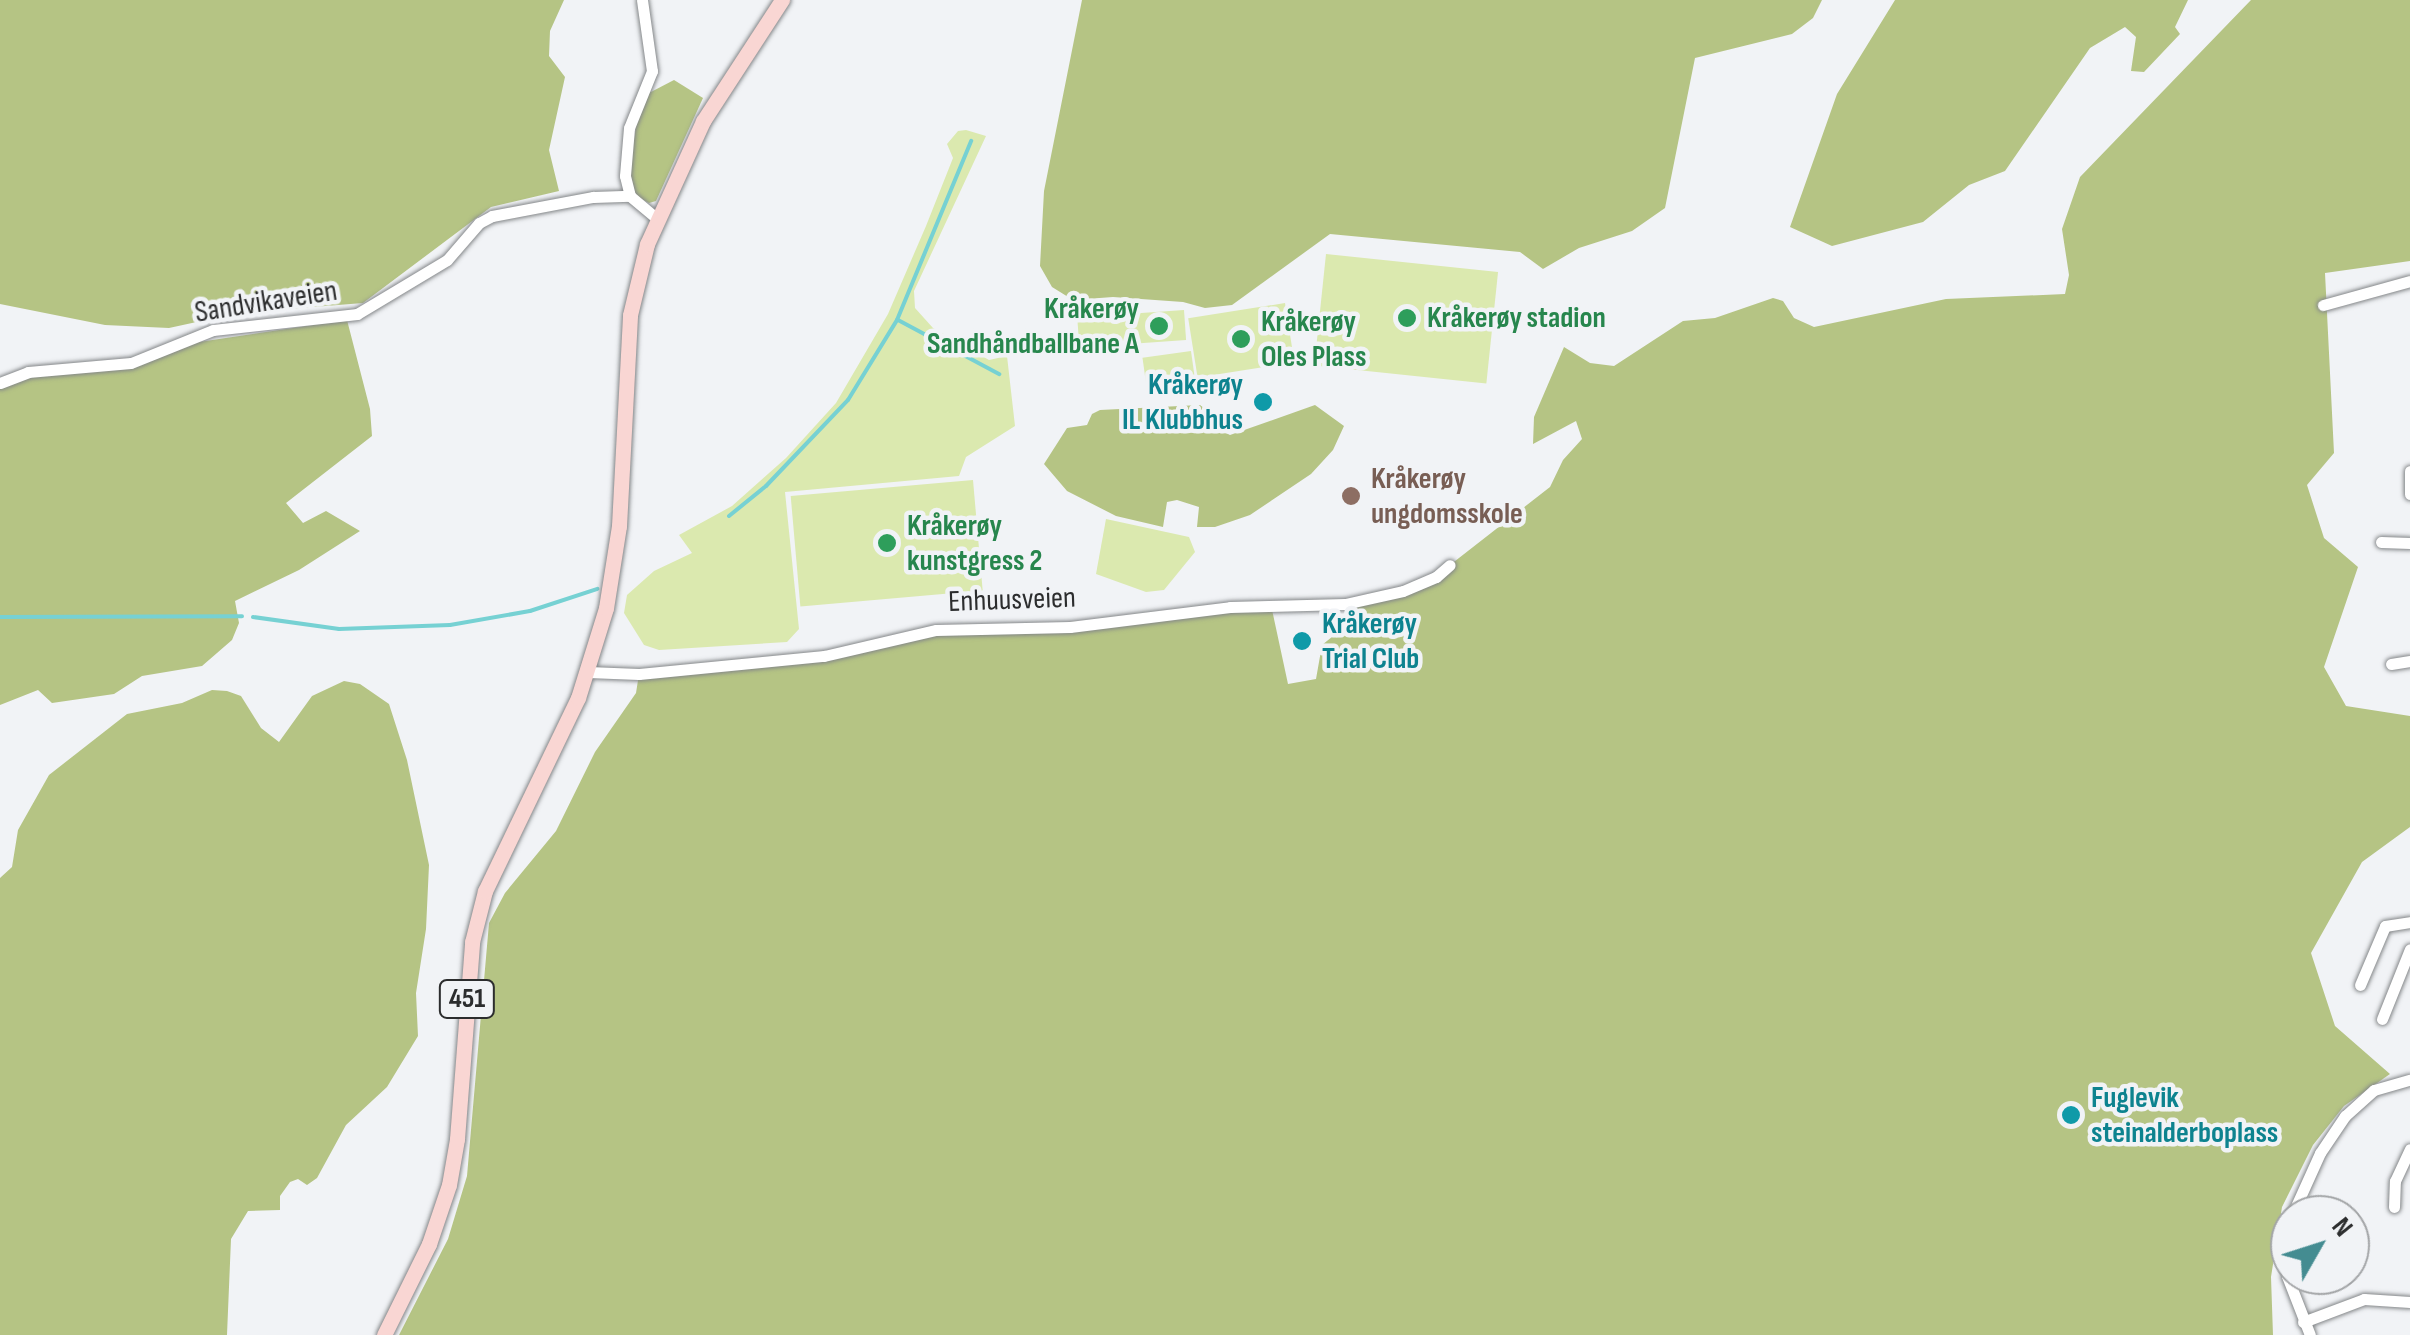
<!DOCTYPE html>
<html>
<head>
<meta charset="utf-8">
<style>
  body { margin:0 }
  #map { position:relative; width:2410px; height:1335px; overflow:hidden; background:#f1f3f6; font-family:"Sofia Sans Condensed",sans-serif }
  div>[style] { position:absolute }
  .green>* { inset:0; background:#dbe9af; transform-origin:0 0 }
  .forest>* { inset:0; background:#b5c484 }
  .stream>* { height:4px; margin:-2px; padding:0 2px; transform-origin:2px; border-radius:2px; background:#76d1d3 }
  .roads { filter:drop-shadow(0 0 2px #848789) drop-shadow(0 0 2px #848789) }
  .minor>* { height:11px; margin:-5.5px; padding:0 5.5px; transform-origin:5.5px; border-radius:5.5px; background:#fff }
  .major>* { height:15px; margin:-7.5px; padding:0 7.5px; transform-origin:7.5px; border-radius:7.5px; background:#f9d6d3 }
  .dots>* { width:28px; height:28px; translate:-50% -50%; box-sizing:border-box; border:5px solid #f1f3f6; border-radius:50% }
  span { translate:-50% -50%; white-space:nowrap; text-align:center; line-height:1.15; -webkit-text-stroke:9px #f1f3f6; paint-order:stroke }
  .shield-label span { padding:2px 8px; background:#f1f3f6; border:2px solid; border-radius:8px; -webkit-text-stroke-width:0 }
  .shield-label { font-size:28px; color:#2c2d2e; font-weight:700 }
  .street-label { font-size:30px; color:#2c2d2e }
  .leisure-label { font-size:30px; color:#27864d; font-weight:700 }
  .right { translate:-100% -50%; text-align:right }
  .left { translate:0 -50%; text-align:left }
  .culture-label { font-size:30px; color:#0d838f; font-weight:700 }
  .education-label { font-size:30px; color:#785e54; font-weight:700 }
  .north { position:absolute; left:2270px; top:1195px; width:100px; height:100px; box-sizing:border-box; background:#f1f3f6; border:2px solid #a2a4a6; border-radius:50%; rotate:51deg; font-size:28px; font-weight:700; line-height:40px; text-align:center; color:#2c2d2e }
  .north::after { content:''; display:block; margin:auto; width:35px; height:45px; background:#448c91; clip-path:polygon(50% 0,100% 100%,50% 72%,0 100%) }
</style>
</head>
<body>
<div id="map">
  <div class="green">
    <div style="clip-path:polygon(966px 130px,986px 136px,914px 291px,915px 308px,933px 328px,989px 360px,1007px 356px,1015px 426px,966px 457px,959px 476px,785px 492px,799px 629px,787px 642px,659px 650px,644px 645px,624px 613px,627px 595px,654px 571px,692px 553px,679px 535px,732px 506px,786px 458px,836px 403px,888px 314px,926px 226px,953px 158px,947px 144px,958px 131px)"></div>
    <div style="left:1326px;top:254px;width:173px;height:112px;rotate:6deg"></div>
    <div style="left:1285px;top:303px;width:60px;height:98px;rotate:81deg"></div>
    <div style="left:1184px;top:310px;width:30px;height:107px;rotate:86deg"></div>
    <div style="left:1191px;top:351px;width:34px;height:49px;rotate:82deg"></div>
    <div style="left:973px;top:480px;width:111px;height:183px;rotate:85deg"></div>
    <div style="clip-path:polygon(1106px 519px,1189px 537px,1195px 552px,1164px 590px,1146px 592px,1096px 574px)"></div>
  </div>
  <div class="forest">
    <div style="clip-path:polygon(0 0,564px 0,550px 31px,549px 56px,565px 77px,549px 150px,559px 191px,491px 207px,363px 303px,238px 313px,169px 328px,105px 325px,0 304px)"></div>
    <div style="clip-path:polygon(1082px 0,1822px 0,1813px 18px,1792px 34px,1695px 58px,1665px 208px,1632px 231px,1579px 248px,1543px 269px,1520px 252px,1330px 234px,1232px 305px,1205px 308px,1183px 302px,1113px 297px,1073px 300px,1052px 287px,1040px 266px,1044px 191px)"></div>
    <div style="clip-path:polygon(1895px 0,2188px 0,2175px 27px,2180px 34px,2144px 72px,2131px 71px,2136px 37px,2125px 27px,2090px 48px,2005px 171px,1969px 185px,1923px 222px,1832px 246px,1790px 227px,1837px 94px)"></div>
    <div style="clip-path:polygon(2251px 0,2410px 0,2410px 261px,2325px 273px,2334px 453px,2307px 485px,2324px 538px,2358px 567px,2324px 667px,2346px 706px,2410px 716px,2410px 827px,2362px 862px,2311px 953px,2335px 1026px,2390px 1074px,2344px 1106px,2313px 1145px,2282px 1207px,2271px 1277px,2273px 1335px,399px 1335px,448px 1239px,467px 1176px,489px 923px,505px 893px,556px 831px,595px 752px,636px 693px,639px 674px,824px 656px,893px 637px,1271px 605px,1288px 684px,1316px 679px,1322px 645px,1348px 624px,1361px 601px,1403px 591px,1450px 565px,1550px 487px,1563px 460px,1582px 439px,1576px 421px,1533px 444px,1534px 417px,1564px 347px,1590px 363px,1614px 366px,1683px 321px,1715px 318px,1773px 298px,1783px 301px,1794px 318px,1814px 327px,1946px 299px,2065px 294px,2069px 275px,2062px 229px,2080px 177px)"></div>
    <div style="clip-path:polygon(674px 80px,703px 98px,656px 201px,649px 203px,636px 196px,629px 169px,637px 121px,649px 93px)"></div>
    <div style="clip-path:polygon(347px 320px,370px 409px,372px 436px,286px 503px,303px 523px,326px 511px,360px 531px,299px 570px,235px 601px,239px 623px,232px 640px,202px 666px,142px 676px,114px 694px,52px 703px,38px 690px,0 705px,0 385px,21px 377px,133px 364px,179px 345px)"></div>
    <div style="clip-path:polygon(1200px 405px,1209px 412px,1218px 411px,1218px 429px,1230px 435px,1315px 405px,1344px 426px,1333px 450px,1311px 474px,1250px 515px,1215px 527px,1197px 527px,1199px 507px,1177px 500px,1167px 502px,1163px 527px,1116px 516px,1067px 491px,1044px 464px,1067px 428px,1087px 425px,1092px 414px,1100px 410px)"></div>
    <div style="clip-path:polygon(344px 681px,360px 684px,389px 704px,407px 760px,429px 865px,426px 929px,416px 993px,418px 1036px,387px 1087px,346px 1125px,317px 1178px,307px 1185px,298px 1179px,290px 1182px,280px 1196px,280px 1210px,248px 1211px,231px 1239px,227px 1335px,0 1335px,0 878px,12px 867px,18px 830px,49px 775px,127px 714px,182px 703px,212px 690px,227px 691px,241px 696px,261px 728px,279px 742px,312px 696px)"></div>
  </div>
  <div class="stream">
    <div style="left:898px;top:320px;width:115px;rotate:28.1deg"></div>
    <div style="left:729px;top:516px;width:48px;rotate:-39deg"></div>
    <div style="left:766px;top:486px;width:119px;rotate:-46.4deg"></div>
    <div style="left:848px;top:400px;width:94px;rotate:-58.5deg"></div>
    <div style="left:897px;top:320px;width:194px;rotate:-67.5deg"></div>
    <div style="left:0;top:617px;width:242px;rotate:-0.2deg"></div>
    <div style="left:253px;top:617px;width:87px;rotate:7.9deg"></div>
    <div style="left:339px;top:629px;width:111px;rotate:-2.1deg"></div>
    <div style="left:450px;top:625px;width:81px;rotate:-9.9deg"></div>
    <div style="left:530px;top:611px;width:71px;rotate:-18.2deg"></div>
  </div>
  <div class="roads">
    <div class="minor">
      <div style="left:642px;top:0;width:72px;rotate:82deg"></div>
      <div style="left:652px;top:71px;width:61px;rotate:112deg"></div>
      <div style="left:629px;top:128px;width:48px;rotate:94.8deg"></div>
      <div style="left:625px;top:176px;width:21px;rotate:76deg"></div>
      <div style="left:630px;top:196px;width:34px;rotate:40deg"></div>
      <div style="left:2323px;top:305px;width:90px;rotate:-15.4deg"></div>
      <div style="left:0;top:383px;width:30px;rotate:-21deg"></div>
      <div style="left:28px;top:372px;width:103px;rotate:-5deg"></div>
      <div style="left:131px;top:363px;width:88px;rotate:-21.9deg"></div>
      <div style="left:213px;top:330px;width:145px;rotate:-6.3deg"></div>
      <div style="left:357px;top:314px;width:105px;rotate:-31deg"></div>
      <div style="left:447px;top:260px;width:49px;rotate:-49.1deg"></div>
      <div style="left:479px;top:223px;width:15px;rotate:-28deg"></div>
      <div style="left:492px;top:216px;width:103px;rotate:-10.7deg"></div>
      <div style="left:593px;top:197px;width:37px;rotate:-2deg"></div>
      <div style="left:2410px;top:471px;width:23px;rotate:90deg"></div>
      <div style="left:2381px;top:542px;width:29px;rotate:2deg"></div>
      <div style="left:2391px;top:664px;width:19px;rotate:-9deg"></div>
      <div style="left:588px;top:672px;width:51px;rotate:2.2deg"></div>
      <div style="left:639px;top:674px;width:186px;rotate:-5.6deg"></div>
      <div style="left:824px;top:656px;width:115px;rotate:-13.1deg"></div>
      <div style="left:936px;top:630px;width:134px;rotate:-1.3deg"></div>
      <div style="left:1070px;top:627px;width:161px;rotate:-7.1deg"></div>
      <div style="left:1230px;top:607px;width:115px;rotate:-1.5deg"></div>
      <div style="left:1345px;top:604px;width:59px;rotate:-12.6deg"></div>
      <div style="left:1403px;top:591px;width:36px;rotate:-23deg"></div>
      <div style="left:1436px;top:577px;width:18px;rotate:-41deg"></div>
      <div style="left:2360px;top:985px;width:64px;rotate:-67deg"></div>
      <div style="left:2385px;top:926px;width:25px;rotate:-9deg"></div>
      <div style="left:2382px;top:1019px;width:75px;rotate:-68.2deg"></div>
      <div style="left:2394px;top:1207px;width:26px;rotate:-88deg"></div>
      <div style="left:2395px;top:1181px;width:35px;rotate:-65deg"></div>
      <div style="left:2292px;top:1215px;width:68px;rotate:-65.7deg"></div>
      <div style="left:2320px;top:1153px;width:45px;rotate:-56deg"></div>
      <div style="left:2345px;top:1116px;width:39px;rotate:-42deg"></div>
      <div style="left:2374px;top:1090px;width:37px;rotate:-16deg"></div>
      <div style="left:2290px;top:1222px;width:54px;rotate:93.2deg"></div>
      <div style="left:2287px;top:1276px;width:63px;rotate:68.7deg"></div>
      <div style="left:2303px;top:1322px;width:65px;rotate:-20.7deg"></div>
      <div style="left:2364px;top:1299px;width:46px;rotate:3.7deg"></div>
    </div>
    <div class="major">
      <div style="left:384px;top:1335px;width:102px;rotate:-63.7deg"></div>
      <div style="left:429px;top:1244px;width:62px;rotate:-71.3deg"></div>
      <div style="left:449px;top:1185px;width:47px;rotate:-80.1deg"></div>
      <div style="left:457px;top:1139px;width:198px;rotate:-85.6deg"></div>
      <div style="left:472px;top:942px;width:53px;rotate:-75.7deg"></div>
      <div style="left:485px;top:891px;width:214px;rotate:-64.3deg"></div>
      <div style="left:578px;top:698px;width:94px;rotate:-72.7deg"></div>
      <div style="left:606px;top:608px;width:83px;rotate:-81deg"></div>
      <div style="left:619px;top:526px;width:211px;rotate:-87deg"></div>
      <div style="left:630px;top:315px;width:73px;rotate:-76.5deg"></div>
      <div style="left:647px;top:244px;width:135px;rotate:-65.5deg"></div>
      <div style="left:703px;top:121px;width:145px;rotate:-56.9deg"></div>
    </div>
  </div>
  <div class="dots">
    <div style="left:1407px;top:318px;background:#2e9e5b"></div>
    <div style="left:1159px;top:326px;background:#2e9e5b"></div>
    <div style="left:1241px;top:339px;background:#2e9e5b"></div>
    <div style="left:1263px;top:402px;background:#0f9aa8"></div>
    <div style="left:1351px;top:496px;background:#8d6e63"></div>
    <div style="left:887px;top:543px;background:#2e9e5b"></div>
    <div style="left:1302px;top:641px;background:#0f9aa8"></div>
    <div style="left:2071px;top:1115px;background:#0f9aa8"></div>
  </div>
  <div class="shield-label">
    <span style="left:467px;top:999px">451</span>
  </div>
  <div class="street-label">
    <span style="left:266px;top:302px;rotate:-9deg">Sandvikaveien</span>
    <span style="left:1012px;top:600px;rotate:-2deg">Enhuusveien</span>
  </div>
  <div class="leisure-label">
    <span class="right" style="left:1139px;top:326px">Kråkerøy<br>Sandhåndballbane A</span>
    <span class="left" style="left:1427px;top:318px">Kråkerøy stadion</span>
    <span class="left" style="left:1261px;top:339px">Kråkerøy<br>Oles Plass</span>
    <span class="left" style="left:907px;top:543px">Kråkerøy<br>kunstgress 2</span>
  </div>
  <div class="culture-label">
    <span class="right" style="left:1243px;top:402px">Kråkerøy<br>IL Klubbhus</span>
    <span class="left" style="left:1322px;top:641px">Kråkerøy<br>Trial Club</span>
    <span class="left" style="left:2091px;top:1115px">Fuglevik<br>steinalderboplass</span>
  </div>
  <div class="education-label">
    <span class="left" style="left:1371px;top:496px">Kråkerøy<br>ungdomsskole</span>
  </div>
  <div class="north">N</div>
</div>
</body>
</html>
